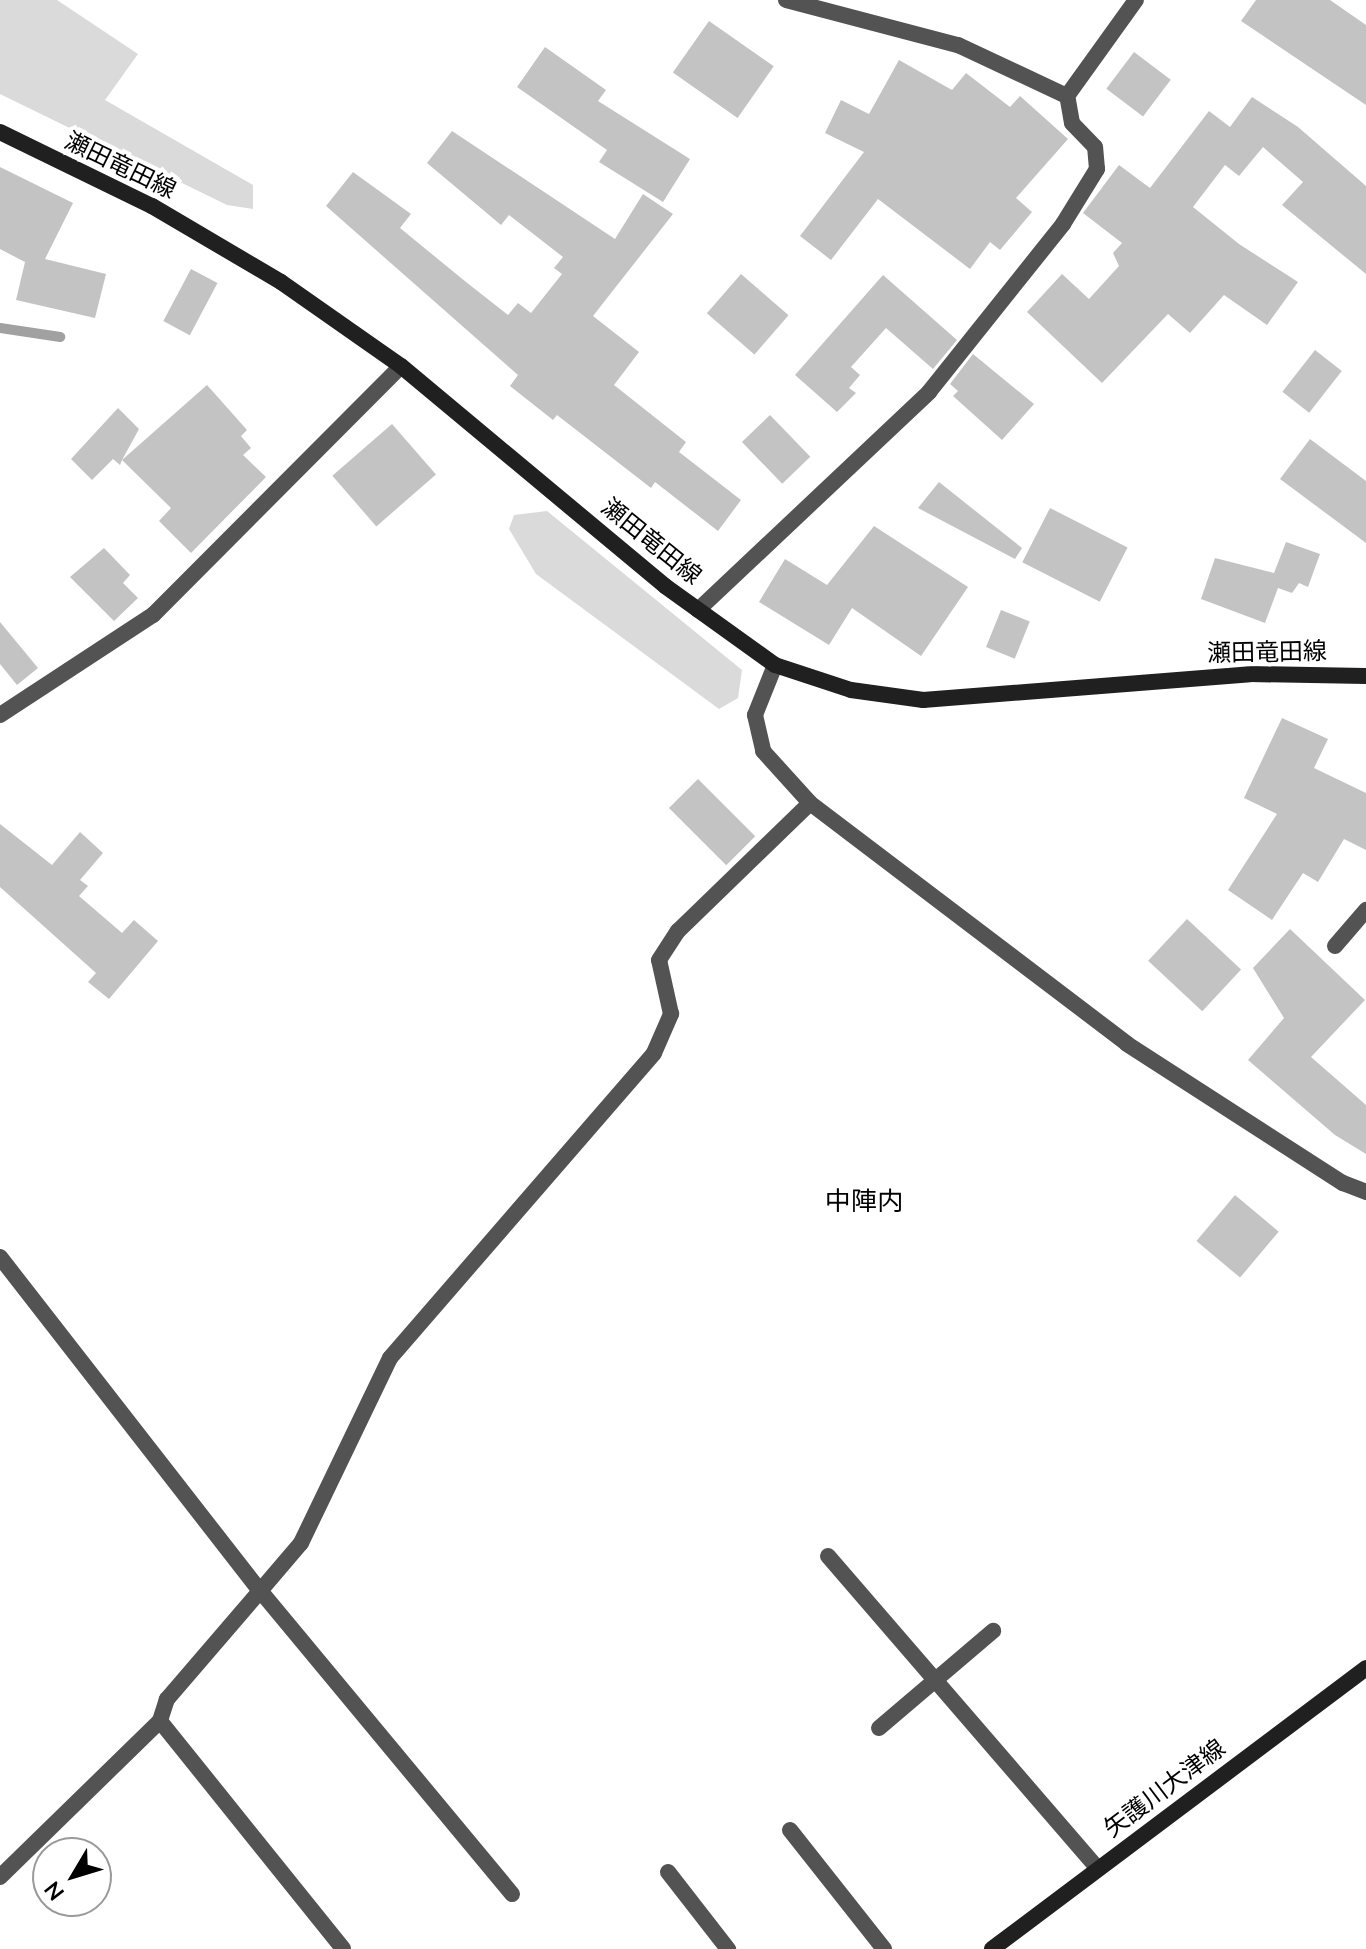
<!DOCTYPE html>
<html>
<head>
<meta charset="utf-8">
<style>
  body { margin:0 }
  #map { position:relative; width:1366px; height:1949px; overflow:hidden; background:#fff; font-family:"Nunito Sans","Noto Sans JP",sans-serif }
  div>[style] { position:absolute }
  .green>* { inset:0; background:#dadada }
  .stream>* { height:10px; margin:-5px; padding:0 5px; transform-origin:5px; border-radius:5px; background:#a1a1a1 }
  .building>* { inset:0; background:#c3c3c3; transform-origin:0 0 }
  .minor>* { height:16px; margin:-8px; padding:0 8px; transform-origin:8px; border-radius:8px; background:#535353 }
  .tertiary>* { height:16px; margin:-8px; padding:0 8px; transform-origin:8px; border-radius:8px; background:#535353 }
  .secondary>* { height:16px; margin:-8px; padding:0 8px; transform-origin:8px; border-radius:8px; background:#202020 }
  span { translate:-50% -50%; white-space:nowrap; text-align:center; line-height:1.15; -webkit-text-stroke:8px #fff; paint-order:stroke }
  .street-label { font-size:24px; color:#000 }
  .neighbourhood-label { font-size:26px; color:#000 }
  .north { position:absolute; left:32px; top:1837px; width:80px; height:80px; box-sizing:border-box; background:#fff; border:2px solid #999; border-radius:50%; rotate:232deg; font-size:22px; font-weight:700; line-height:32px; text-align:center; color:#000 }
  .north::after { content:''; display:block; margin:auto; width:28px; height:36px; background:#000; clip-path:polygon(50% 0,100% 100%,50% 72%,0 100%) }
</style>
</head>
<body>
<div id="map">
  <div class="green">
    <div style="clip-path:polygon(0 0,57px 0,138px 54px,105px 100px,253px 185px,253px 209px,227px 205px,0 94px)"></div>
    <div style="clip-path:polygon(547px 511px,742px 670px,738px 698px,719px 709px,536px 574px,509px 529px,514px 515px)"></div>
  </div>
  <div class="stream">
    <div style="left:0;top:328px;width:61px;rotate:8.5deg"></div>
  </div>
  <div class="building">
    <div style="clip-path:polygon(1256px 0,1330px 0,1366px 25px,1366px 105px,1241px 21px)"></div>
    <div style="left:709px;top:21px;width:79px;height:63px;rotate:35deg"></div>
    <div style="clip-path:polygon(545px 47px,606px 90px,598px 101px,690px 159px,663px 202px,599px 162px,607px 150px,517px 87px)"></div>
    <div style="left:1134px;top:52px;width:46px;height:46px;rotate:37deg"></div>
    <div style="clip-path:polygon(899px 60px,952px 90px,966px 73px,1010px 107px,1020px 96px,1068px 139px,1016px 198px,1032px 212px,1000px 250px,990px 242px,970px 269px,878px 199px,831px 260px,800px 236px,864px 152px,825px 133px,841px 100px,869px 114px)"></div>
    <div style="clip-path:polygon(1252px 97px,1298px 127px,1366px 186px,1366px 274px,1282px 205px,1303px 182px,1263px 147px,1239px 176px,1225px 165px,1193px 207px,1239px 244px,1298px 282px,1267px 325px,1224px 295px,1190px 333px,1168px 314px,1102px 383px,1027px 312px,1062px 274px,1089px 299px,1119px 266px,1113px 253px,1122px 243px,1083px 213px,1119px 165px,1150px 188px,1209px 111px,1230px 127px)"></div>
    <div style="clip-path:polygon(452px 131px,615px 239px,643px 194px,673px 214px,593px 316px,639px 352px,614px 385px,686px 442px,679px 452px,741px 500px,718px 531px,655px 482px,651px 488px,557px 415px,553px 420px,510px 386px,518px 375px,326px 206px,353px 172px,411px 214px,400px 228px,466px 282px,508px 315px,518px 303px,531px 313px,562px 274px,554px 268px,563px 257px,509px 215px,501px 225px,427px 163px)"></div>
    <div style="clip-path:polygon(0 167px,73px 203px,45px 259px,106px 274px,95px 318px,16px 300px,25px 262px,0 249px)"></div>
    <div style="left:191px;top:269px;width:30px;height:59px;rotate:28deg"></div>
    <div style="left:741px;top:274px;width:63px;height:52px;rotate:41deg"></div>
    <div style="clip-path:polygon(883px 275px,957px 340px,933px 369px,886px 328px,851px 367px,860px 375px,849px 388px,856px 393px,837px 412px,795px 375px)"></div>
    <div style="left:1315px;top:350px;width:34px;height:53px;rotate:38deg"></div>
    <div style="clip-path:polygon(973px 354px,1034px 404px,1002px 440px,953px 396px,958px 391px,950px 384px)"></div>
    <div style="clip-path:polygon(207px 385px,247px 430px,241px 436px,251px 448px,243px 455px,266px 477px,191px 553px,159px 521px,171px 508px,122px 460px,120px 465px,113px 459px,92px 480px,71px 459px,118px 408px,139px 429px,122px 460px)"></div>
    <div style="left:770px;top:415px;width:58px;height:39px;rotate:46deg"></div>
    <div style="left:392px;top:424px;width:67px;height:79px;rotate:49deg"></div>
    <div style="clip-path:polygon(1310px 439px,1366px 481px,1366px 543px,1280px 479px)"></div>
    <div style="clip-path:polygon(939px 482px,1022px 548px,1015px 559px,918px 508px)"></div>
    <div style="left:1050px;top:508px;width:87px;height:61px;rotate:27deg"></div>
    <div style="clip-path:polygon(874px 526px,968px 587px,921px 656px,852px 608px,829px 645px,759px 602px,785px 559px,827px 585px)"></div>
    <div style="clip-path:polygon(1286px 542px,1320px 554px,1308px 587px,1299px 583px,1292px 593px,1278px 588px,1265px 623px,1201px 599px,1215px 558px,1274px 573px)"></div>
    <div style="clip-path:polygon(104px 548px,130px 575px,123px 583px,138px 598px,114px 621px,70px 577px)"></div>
    <div style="left:1001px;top:610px;width:31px;height:40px;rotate:22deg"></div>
    <div style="clip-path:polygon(0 622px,38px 668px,17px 685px,0 664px)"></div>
    <div style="clip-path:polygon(1282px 718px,1328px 739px,1314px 768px,1366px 793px,1366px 850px,1344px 839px,1318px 882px,1303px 873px,1272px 920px,1228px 890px,1277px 814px,1244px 798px)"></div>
    <div style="left:698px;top:779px;width:81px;height:41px;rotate:45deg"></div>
    <div style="clip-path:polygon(0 824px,52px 865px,80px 832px,103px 853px,80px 880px,88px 886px,79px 896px,122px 933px,134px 920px,158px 941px,109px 999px,88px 982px,96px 973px,0 887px)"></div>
    <div style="left:1187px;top:919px;width:74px;height:57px;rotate:43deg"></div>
    <div style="clip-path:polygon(1290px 929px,1365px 1000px,1311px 1057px,1366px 1105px,1366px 1154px,1335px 1135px,1248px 1060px,1284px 1018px,1253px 968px)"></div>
    <div style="left:1235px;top:1195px;width:57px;height:60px;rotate:40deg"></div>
  </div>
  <div class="minor">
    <div style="left:786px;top:0;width:178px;rotate:14.7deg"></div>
    <div style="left:958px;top:45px;width:120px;rotate:25.1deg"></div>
    <div style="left:698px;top:610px;width:318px;rotate:-43.3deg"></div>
    <div style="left:929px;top:392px;width:215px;rotate:-51.4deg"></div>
    <div style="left:1063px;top:224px;width:65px;rotate:-58.3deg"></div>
    <div style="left:1097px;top:169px;width:22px;rotate:-95deg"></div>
    <div style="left:1095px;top:147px;width:33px;rotate:-134deg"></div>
    <div style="left:1072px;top:123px;width:27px;rotate:-100deg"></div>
    <div style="left:1067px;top:96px;width:118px;rotate:-54.3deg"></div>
    <div style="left:775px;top:665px;width:54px;rotate:111.8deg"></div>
    <div style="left:755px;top:715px;width:37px;rotate:77deg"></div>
    <div style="left:763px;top:751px;width:70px;rotate:47.9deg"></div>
    <div style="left:810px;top:803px;width:398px;rotate:37.2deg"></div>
    <div style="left:1127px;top:1044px;width:257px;rotate:32.8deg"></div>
    <div style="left:1343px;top:1183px;width:25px;rotate:21deg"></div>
    <div style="left:0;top:715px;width:183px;rotate:-33.2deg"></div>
    <div style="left:153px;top:615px;width:351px;rotate:-45.1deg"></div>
    <div style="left:1335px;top:946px;width:48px;rotate:-49.3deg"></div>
    <div style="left:828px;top:1556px;width:413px;rotate:49.2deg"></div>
    <div style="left:879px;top:1728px;width:150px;rotate:-40.4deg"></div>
    <div style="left:790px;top:1830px;width:152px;rotate:51.7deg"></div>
    <div style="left:668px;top:1872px;width:98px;rotate:52.1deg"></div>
    <div style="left:0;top:1877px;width:223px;rotate:-44.3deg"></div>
    <div style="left:512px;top:1894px;width:394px;rotate:-129.7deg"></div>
    <div style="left:260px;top:1591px;width:63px;rotate:-49.5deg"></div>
    <div style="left:301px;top:1543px;width:205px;rotate:-64.3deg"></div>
    <div style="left:390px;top:1358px;width:403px;rotate:-49.1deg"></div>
    <div style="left:654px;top:1053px;width:43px;rotate:-66.4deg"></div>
    <div style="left:671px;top:1014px;width:55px;rotate:-102.5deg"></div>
    <div style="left:659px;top:960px;width:35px;rotate:-57deg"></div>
    <div style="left:678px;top:931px;width:184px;rotate:-44.1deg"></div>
  </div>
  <div class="tertiary">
    <div style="left:0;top:1257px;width:423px;rotate:52.1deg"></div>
    <div style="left:260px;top:1591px;width:143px;rotate:130.7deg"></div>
    <div style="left:167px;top:1699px;width:23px;rotate:108deg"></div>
    <div style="left:160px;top:1721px;width:292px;rotate:51.2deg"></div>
  </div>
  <div class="secondary">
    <div style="left:0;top:132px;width:169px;rotate:26deg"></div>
    <div style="left:152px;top:206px;width:150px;rotate:30.5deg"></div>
    <div style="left:281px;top:282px;width:146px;rotate:35deg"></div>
    <div style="left:401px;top:366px;width:344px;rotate:39.8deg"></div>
    <div style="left:665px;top:586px;width:135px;rotate:35.7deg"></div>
    <div style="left:775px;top:665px;width:80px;rotate:18.2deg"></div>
    <div style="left:851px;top:690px;width:73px;rotate:7.9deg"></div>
    <div style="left:923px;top:700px;width:328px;rotate:-4.5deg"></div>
    <div style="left:1250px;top:674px;width:116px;rotate:1deg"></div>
    <div style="left:992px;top:1949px;width:468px;rotate:-36.9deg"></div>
  </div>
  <div class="street-label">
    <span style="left:120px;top:166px;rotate:26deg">瀬田竜田線</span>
    <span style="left:651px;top:542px;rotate:39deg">瀬田竜田線</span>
    <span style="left:1267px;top:653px;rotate:-1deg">瀬田竜田線</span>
    <span style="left:1165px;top:1789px;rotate:-37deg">矢護川大津線</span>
  </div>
  <div class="neighbourhood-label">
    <span style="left:864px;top:1202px">中陣内</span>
  </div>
  <div class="north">N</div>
</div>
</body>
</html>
